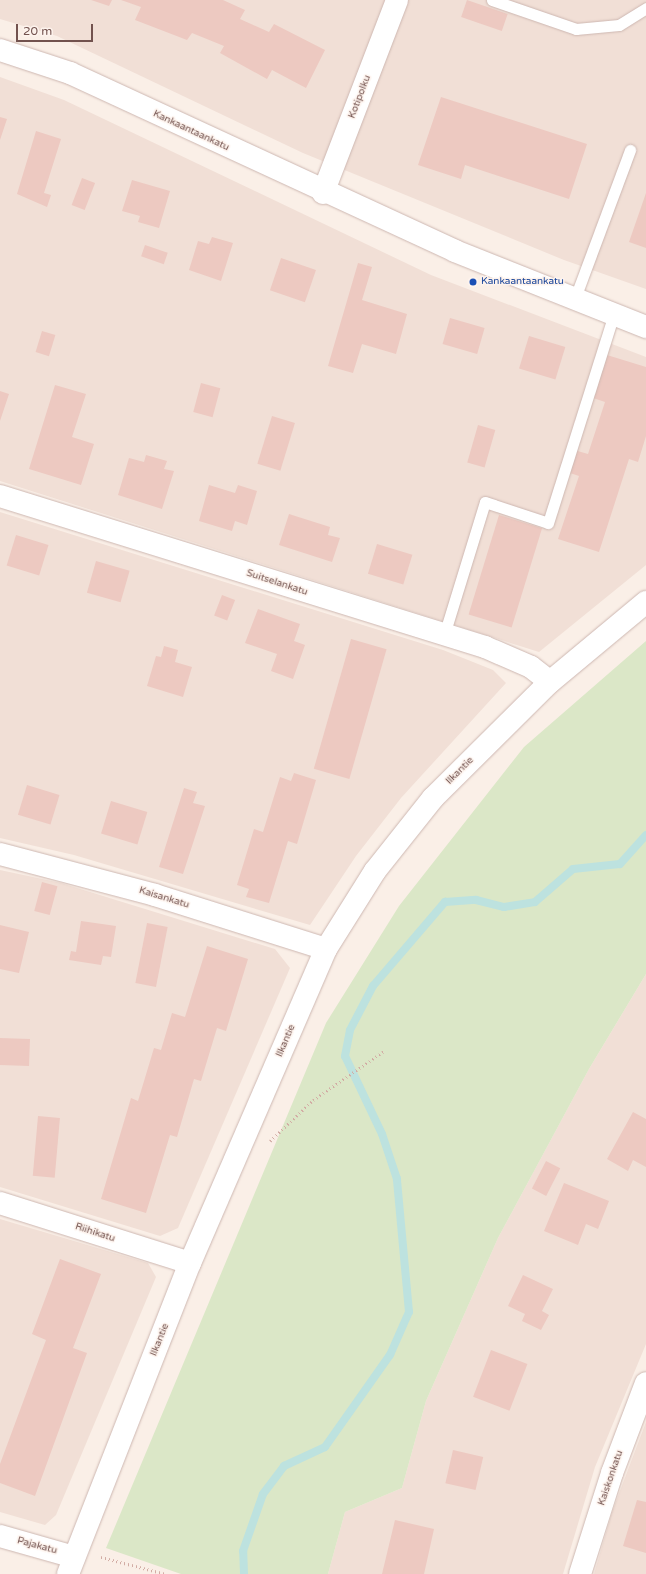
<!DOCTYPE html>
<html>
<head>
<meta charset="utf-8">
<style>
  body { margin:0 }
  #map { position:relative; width:646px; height:1574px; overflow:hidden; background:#faefe7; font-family:"Varela Round",sans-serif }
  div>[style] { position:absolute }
  .residential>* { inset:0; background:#f1dfd6 }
  .green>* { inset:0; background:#dbe7c7 }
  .stream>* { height:8px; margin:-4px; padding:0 4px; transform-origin:4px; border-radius:4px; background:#bde2df }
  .building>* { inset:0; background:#edc9c1; transform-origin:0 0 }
  .path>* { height:2.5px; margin-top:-1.25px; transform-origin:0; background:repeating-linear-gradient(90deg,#d2aca4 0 1px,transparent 0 4px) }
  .roads { filter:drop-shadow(0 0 1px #cdb7b1) drop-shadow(0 0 1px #cdb7b1) }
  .service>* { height:11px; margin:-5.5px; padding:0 5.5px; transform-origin:5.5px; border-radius:5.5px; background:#fff }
  .minor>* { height:22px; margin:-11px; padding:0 11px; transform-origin:11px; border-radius:11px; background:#fff }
  .secondary>* { height:22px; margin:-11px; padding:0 11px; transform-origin:11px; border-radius:11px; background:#fff }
  .dots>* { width:11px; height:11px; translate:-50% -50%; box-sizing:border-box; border:2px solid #fdf3ed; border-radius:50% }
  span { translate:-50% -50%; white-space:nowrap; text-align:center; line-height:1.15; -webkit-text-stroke:3px #fdf3ed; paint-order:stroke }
  .street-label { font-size:10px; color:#72524e }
  .transit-label { font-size:10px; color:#164399 }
  .left { translate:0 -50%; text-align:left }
  .scale { position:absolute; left:16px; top:24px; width:77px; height:18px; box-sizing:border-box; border:2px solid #72524e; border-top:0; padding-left:5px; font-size:12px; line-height:14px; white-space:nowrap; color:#72524e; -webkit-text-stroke:3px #fdf3ed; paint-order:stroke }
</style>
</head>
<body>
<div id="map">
  <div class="residential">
    <div style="clip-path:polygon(0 0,646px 0,646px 289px,564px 260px,303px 153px,57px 36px,0 19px)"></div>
    <div style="clip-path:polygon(0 77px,64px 100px,431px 275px,646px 357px,646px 565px,539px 652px,0 481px)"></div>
    <div style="clip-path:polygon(0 512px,443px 650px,493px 670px,506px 683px,401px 798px,356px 856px,310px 925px,74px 855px,0 838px)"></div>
    <div style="clip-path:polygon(0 870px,61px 883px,275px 949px,290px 968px,178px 1228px,160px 1236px,0 1187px)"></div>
    <div style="clip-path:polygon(646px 974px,646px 1344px,595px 1467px,563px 1574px,328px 1574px,345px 1512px,402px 1488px,426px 1401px,498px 1238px,589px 1069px)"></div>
    <div style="clip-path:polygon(0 1219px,148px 1263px,156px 1277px,56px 1515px,45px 1525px,0 1512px)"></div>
    <div style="clip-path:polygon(646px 1422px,646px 1574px,594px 1574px,612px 1512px)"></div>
  </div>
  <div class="green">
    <div style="clip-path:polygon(646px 641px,646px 974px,589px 1069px,498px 1238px,426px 1401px,402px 1488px,345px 1512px,328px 1574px,181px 1574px,106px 1548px,326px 1023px,399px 906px,524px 747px)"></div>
  </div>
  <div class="stream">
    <div style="left:244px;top:1574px;width:23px;rotate:-92deg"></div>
    <div style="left:243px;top:1551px;width:60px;rotate:-70.7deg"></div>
    <div style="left:263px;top:1494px;width:35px;rotate:-53deg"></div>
    <div style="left:284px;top:1466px;width:45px;rotate:-24.9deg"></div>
    <div style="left:325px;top:1447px;width:113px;rotate:-54.8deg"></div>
    <div style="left:390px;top:1355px;width:47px;rotate:-66.2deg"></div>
    <div style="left:409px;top:1312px;width:134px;rotate:-95.2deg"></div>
    <div style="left:397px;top:1179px;width:47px;rotate:-108.4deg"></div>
    <div style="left:382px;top:1134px;width:86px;rotate:-115.4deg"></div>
    <div style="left:345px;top:1056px;width:26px;rotate:-79deg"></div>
    <div style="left:350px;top:1030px;width:50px;rotate:-62.4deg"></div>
    <div style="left:373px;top:986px;width:111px;rotate:-49.4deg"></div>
    <div style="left:445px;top:902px;width:31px;rotate:-4deg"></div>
    <div style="left:476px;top:900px;width:29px;rotate:14deg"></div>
    <div style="left:504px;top:907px;width:31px;rotate:-9deg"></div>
    <div style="left:535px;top:902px;width:50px;rotate:-41deg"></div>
    <div style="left:573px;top:869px;width:47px;rotate:-6.1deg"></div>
    <div style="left:620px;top:864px;width:39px;rotate:-48deg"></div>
  </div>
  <div class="building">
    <div style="clip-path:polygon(91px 0,112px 0,109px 6px)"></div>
    <div style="clip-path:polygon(121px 0,223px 0,245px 10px,240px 19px,269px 32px,274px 24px,325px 50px,306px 88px,272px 70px,267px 79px,220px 53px,224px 46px,192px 33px,187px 40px,135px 20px,141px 7px)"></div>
    <div style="left:467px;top:0;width:43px;height:18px;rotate:19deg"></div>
    <div style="clip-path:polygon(441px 97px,587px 144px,569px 199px,465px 165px,461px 179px,418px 165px)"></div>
    <div style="clip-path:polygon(0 117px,7px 119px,0 140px)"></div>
    <div style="clip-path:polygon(36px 131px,61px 139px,44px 193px,51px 195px,47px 207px,17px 194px)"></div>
    <div style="left:82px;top:178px;width:14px;height:29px;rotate:21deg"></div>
    <div style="clip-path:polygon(132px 180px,170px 191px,159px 228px,138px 222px,140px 216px,122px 211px)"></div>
    <div style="clip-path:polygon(646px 193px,646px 248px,629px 242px)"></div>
    <div style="clip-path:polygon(212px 237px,233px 243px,221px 281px,189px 270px,198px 241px,209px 244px)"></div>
    <div style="left:145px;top:245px;width:24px;height:12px;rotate:19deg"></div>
    <div style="left:281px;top:258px;width:37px;height:34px;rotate:19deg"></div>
    <div style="clip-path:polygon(358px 263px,372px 267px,362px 300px,407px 314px,396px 354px,362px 344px,353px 373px,328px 366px)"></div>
    <div style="left:450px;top:318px;width:36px;height:27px;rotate:16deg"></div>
    <div style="left:42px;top:331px;width:14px;height:22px;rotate:17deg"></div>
    <div style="left:529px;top:336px;width:38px;height:34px;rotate:17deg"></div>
    <div style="clip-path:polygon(607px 355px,646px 367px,646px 436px,638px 462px,629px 459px,599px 552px,558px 539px,579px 476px,567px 472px,574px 450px,588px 454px,605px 402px,593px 398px)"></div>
    <div style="left:201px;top:383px;width:20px;height:30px;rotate:15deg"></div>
    <div style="clip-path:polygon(55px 385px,86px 394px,72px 437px,94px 444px,81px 485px,29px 469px)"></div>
    <div style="clip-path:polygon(0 391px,9px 394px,0 421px)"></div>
    <div style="left:272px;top:416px;width:24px;height:50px;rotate:17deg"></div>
    <div style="left:478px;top:425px;width:18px;height:39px;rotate:16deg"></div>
    <div style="clip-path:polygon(146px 455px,167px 461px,164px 469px,174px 471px,162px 509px,118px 495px,129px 458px,144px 462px)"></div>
    <div style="clip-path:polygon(209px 485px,235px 493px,238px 485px,257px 491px,247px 525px,235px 521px,232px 531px,199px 521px)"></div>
    <div style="clip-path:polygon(289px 514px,330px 527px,328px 535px,340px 538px,332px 562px,279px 545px)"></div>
    <div style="left:499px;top:515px;width:45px;height:104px;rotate:17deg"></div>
    <div style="left:16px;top:535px;width:34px;height:32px;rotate:17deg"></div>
    <div style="left:377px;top:544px;width:37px;height:31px;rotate:17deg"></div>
    <div style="left:96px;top:561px;width:35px;height:33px;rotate:16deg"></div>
    <div style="left:222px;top:595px;width:14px;height:22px;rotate:21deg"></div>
    <div style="clip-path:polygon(258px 609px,300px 624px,294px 641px,305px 645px,293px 679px,271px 671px,277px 654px,245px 643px)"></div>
    <div style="left:351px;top:639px;width:37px;height:135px;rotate:16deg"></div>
    <div style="clip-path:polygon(164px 646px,178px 650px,175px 662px,192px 667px,183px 697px,147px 686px,156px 656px,161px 657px)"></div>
    <div style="clip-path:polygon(294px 773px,316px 780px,297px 844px,288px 841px,269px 903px,246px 897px,249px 889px,237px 885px,254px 829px,263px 832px,280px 777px,291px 781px)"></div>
    <div style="left:27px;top:785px;width:34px;height:31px;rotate:17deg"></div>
    <div style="clip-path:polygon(184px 788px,197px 792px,193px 803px,205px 806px,183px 874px,159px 867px)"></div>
    <div style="left:111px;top:801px;width:38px;height:34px;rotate:17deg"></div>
    <div style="left:42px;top:882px;width:16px;height:30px;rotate:15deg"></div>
    <div style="clip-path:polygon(81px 921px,116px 926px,111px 957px,103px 956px,101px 965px,69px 960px,71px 951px,76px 952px)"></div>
    <div style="left:147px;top:923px;width:21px;height:61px;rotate:11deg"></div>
    <div style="clip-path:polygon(0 925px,29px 932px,19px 973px,0 969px)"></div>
    <div style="clip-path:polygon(207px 946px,248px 959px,226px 1031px,217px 1028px,201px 1081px,194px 1079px,177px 1137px,170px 1135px,146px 1213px,101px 1199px,131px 1098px,138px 1101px,154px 1048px,161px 1050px,172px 1013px,185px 1017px)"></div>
    <div style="left:0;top:1038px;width:30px;height:27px;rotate:2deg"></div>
    <div style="clip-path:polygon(633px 1112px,646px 1119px,646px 1167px,633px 1160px,628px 1171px,607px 1159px)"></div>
    <div style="left:38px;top:1116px;width:22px;height:60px;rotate:5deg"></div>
    <div style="left:546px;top:1161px;width:16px;height:31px;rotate:27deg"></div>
    <div style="clip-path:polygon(564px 1183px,609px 1201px,598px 1229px,586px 1224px,578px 1245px,544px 1231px)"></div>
    <div style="clip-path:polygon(60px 1259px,101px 1274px,73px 1348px,87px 1353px,35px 1496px,0 1483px,0 1464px,46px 1340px,32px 1334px)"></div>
    <div style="clip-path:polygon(523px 1275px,553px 1289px,542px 1311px,549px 1315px,541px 1330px,522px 1321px,525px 1314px,508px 1306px)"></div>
    <div style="left:491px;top:1350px;width:39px;height:50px;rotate:21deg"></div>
    <div style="left:453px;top:1450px;width:31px;height:34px;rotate:13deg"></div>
    <div style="clip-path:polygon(637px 1500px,646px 1502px,646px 1553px,623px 1546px)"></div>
    <div style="clip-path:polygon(395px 1520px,434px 1529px,424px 1574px,382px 1574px)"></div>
  </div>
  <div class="path">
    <div style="left:270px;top:1141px;width:59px;rotate:-43.6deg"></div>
    <div style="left:313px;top:1100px;width:86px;rotate:-34.6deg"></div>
    <div style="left:101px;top:1557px;width:67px;rotate:14.7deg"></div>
  </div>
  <div class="roads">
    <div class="service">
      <div style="left:492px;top:0;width:89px;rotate:19deg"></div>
      <div style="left:576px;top:29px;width:43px;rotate:-5.3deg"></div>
      <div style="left:619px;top:25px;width:32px;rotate:-32deg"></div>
      <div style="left:575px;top:298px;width:158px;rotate:-69.6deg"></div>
      <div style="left:444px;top:635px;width:139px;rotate:-72.9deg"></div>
      <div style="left:485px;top:502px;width:66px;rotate:18.4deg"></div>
      <div style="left:548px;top:523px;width:219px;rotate:-72.5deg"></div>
    </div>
    <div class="minor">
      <div style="left:0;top:50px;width:74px;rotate:18.2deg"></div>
      <div style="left:70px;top:73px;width:424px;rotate:24.8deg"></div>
      <div style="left:455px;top:251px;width:206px;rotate:21.7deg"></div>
      <div style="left:323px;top:193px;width:207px;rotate:-69deg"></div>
      <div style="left:0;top:496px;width:508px;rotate:17.29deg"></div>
      <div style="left:485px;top:647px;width:50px;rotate:23.5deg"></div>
      <div style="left:531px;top:667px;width:24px;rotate:38deg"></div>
      <div style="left:0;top:854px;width:160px;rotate:14.8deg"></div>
      <div style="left:155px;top:895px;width:179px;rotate:17.5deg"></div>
      <div style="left:0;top:1203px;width:199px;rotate:17.5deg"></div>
      <div style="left:0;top:1536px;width:77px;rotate:15.8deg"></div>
      <div style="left:580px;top:1574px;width:106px;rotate:-72.4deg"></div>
      <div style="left:612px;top:1473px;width:96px;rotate:-69.3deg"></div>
    </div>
    <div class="secondary">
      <div style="left:68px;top:1574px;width:334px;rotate:-68.6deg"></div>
      <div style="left:190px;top:1263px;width:342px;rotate:-66.6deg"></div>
      <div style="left:326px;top:949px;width:92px;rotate:-57.9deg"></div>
      <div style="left:375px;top:871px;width:93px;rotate:-51.5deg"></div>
      <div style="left:433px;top:798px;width:165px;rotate:-44.8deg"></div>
      <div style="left:550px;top:682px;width:125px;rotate:-39.8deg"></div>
    </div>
  </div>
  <div class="dots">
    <div style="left:473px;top:282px;background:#1a4fb4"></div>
  </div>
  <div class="street-label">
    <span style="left:360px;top:97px;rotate:-69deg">Kotipolku</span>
    <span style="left:191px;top:131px;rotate:25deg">Kankaantaankatu</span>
    <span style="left:277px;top:583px;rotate:18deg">Suitselankatu</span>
    <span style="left:460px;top:771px;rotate:-45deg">Ilkantie</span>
    <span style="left:164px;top:898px;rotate:17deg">Kaisankatu</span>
    <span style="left:286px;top:1041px;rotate:-67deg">Ilkantie</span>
    <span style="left:95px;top:1233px;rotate:18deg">Riihikatu</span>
    <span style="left:160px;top:1340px;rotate:-68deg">Ilkantie</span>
    <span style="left:611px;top:1478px;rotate:-71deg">Kaiskonkatu</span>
    <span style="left:37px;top:1546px;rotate:15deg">Pajakatu</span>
  </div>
  <div class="transit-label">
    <span class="left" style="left:481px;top:282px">Kankaantaankatu</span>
  </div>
  <div class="scale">20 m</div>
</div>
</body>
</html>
